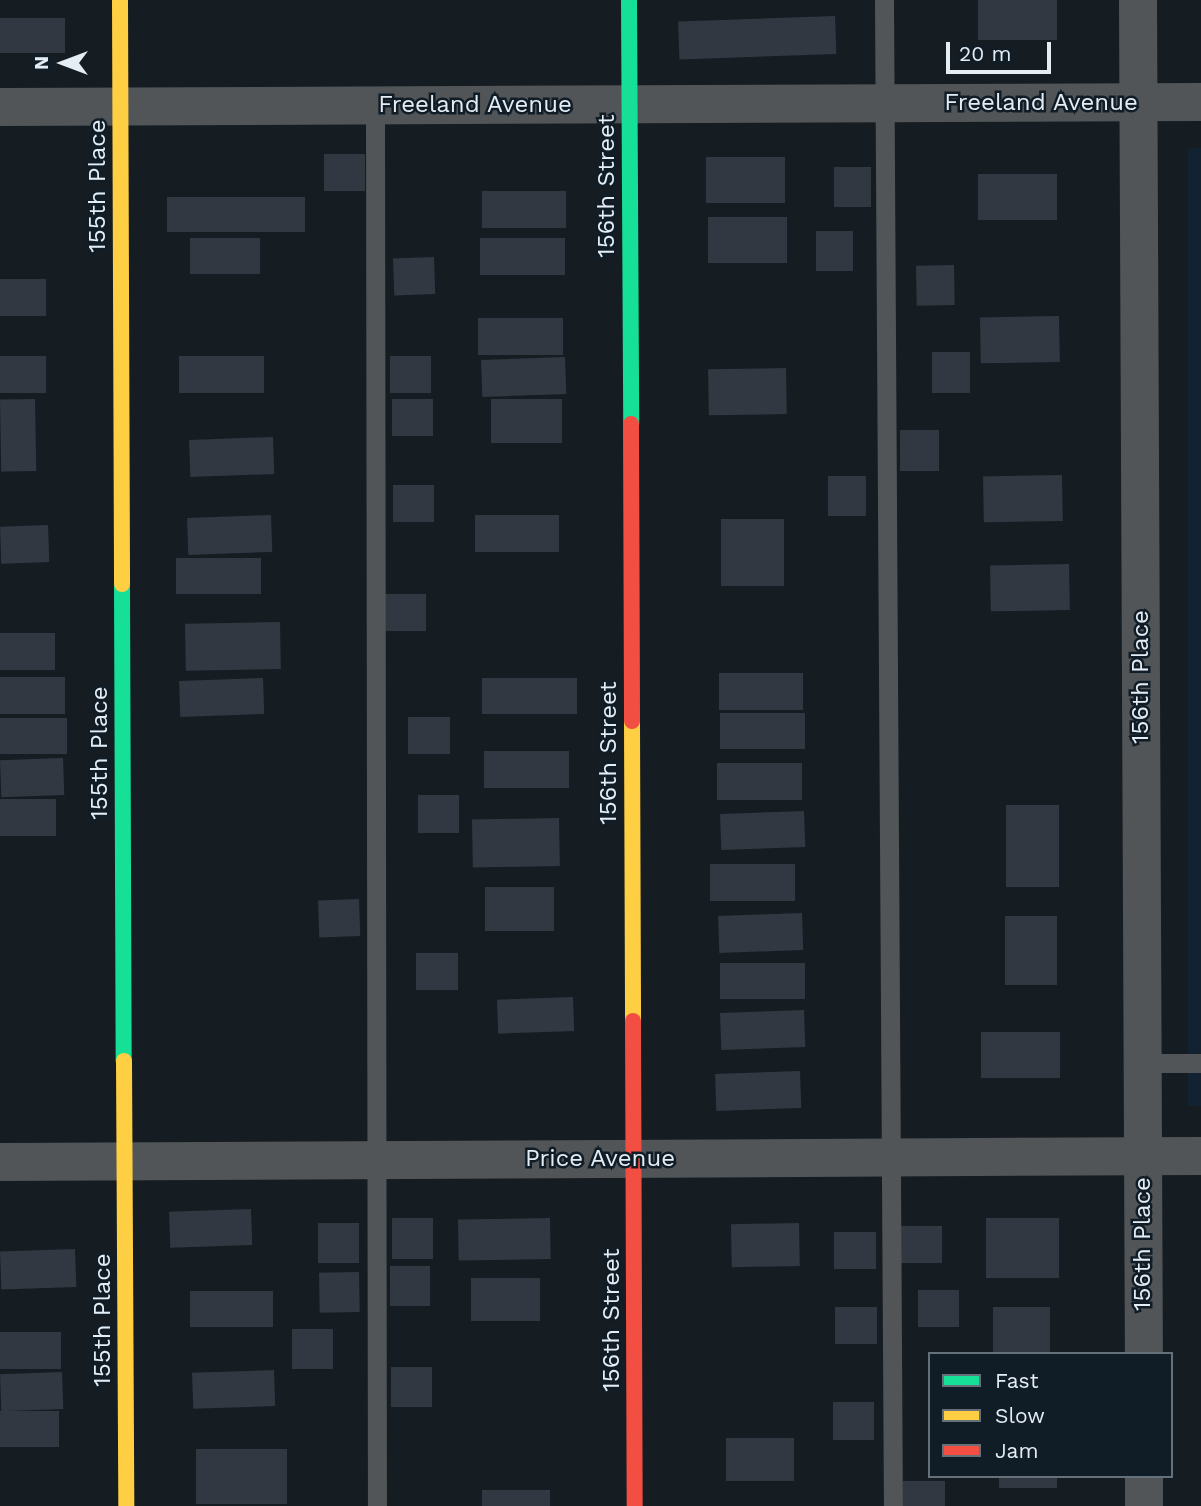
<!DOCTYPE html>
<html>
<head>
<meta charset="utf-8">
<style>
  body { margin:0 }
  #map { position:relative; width:1201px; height:1506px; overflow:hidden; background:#151c22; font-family:"Work Sans",sans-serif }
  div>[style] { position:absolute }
  .built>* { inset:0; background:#122230; transform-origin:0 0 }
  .building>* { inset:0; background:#323842; transform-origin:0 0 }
  .lane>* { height:19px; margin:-9.5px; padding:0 9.5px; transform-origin:9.5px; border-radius:9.5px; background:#515557 }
  .street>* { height:38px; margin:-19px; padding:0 19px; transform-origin:19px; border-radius:19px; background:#515557 }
  .fast>* { height:16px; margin:-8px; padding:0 8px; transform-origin:8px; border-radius:8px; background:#16e098 }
  .slow>* { height:16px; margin:-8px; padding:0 8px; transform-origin:8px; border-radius:8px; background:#ffcf43 }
  .jam>* { height:16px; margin:-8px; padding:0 8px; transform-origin:8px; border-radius:8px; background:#f24e42 }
  span { translate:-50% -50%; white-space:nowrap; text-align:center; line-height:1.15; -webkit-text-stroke:5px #101d27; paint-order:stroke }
  .street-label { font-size:24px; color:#e4ecf4 }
  .legend { position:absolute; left:928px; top:1352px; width:245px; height:126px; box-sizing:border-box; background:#101d27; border:2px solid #657079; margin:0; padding:9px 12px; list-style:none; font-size:21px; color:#e4ecf4 }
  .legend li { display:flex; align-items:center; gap:14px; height:35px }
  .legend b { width:35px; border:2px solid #657079 }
  .north { position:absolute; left:28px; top:28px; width:70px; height:70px; -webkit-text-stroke:5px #101d27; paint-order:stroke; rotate:270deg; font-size:19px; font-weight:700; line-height:28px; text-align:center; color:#e4ecf4 }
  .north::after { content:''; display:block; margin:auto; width:24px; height:32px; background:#e4ecf4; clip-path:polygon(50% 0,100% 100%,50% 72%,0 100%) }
  .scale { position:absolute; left:946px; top:42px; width:105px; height:32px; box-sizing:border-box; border:4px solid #e4ecf4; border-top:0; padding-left:9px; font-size:21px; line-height:24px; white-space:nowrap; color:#e4ecf4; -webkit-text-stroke:5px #101d27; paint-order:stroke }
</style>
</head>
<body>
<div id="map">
  <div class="built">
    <div style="left:1188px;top:148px;width:13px;height:958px"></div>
  </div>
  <div class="building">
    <div style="left:978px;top:0;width:79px;height:40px"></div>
    <div style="left:835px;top:16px;width:38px;height:157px;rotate:88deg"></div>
    <div style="left:65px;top:18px;width:35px;height:65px;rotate:90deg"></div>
    <div style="left:324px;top:154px;width:41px;height:37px"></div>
    <div style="left:785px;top:157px;width:46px;height:79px;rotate:90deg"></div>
    <div style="left:834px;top:167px;width:37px;height:40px"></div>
    <div style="left:1057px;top:174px;width:46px;height:79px;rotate:90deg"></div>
    <div style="left:566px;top:191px;width:37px;height:84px;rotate:90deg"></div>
    <div style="left:305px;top:197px;width:35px;height:138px;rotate:90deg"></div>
    <div style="left:787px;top:217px;width:46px;height:79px;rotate:90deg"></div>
    <div style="left:816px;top:231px;width:37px;height:40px"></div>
    <div style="left:190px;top:238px;width:70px;height:36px"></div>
    <div style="left:565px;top:238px;width:37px;height:85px;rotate:90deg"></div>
    <div style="left:434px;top:257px;width:37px;height:41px;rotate:88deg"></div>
    <div style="left:954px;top:265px;width:40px;height:38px;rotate:89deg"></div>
    <div style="left:46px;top:279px;width:37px;height:46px;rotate:90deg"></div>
    <div style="left:1059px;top:316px;width:46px;height:79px;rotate:89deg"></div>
    <div style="left:563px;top:318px;width:37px;height:85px;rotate:90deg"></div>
    <div style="left:932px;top:352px;width:38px;height:41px"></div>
    <div style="left:46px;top:356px;width:37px;height:46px;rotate:90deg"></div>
    <div style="left:264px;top:356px;width:37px;height:85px;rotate:90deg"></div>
    <div style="left:390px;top:356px;width:41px;height:37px"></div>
    <div style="left:565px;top:357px;width:37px;height:84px;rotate:88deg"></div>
    <div style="left:786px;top:368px;width:46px;height:78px;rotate:89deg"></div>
    <div style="left:35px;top:399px;width:72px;height:35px;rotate:89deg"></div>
    <div style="left:392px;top:399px;width:41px;height:37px"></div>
    <div style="left:491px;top:399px;width:71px;height:44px"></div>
    <div style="left:900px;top:430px;width:39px;height:41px"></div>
    <div style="left:273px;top:437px;width:37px;height:84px;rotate:88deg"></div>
    <div style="left:1062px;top:475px;width:46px;height:79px;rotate:89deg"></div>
    <div style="left:828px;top:476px;width:38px;height:40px"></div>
    <div style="left:434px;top:485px;width:37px;height:41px;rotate:90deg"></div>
    <div style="left:271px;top:515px;width:37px;height:84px;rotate:88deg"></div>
    <div style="left:475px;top:515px;width:84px;height:37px"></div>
    <div style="left:784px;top:519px;width:67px;height:63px;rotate:90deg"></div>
    <div style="left:48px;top:525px;width:37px;height:48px;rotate:88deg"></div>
    <div style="left:261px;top:558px;width:36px;height:85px;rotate:90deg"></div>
    <div style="left:1069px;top:564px;width:46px;height:79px;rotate:89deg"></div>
    <div style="left:384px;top:594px;width:42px;height:37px"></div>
    <div style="left:280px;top:622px;width:47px;height:95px;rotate:89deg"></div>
    <div style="left:0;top:633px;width:55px;height:37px"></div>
    <div style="left:803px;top:673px;width:37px;height:84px;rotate:90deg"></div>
    <div style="left:65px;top:677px;width:37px;height:65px;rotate:90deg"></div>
    <div style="left:263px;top:678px;width:36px;height:84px;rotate:88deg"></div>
    <div style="left:577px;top:678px;width:36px;height:95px;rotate:90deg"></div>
    <div style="left:805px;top:713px;width:36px;height:85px;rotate:90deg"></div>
    <div style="left:408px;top:717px;width:42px;height:37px"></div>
    <div style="left:67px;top:718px;width:36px;height:67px;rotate:90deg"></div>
    <div style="left:569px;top:751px;width:37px;height:85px;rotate:90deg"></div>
    <div style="left:63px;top:758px;width:37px;height:63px;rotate:88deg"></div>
    <div style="left:802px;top:763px;width:37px;height:85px;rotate:90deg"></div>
    <div style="left:418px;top:795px;width:41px;height:38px"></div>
    <div style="left:56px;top:799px;width:37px;height:56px;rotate:90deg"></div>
    <div style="left:1006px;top:805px;width:53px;height:82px"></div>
    <div style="left:804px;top:811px;width:36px;height:84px;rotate:88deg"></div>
    <div style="left:559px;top:818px;width:48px;height:87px;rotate:89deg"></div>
    <div style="left:795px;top:864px;width:37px;height:85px;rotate:90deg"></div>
    <div style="left:485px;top:887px;width:69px;height:44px"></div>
    <div style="left:359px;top:899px;width:37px;height:41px;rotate:88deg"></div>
    <div style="left:802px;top:913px;width:37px;height:84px;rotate:88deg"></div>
    <div style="left:1005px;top:916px;width:52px;height:69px"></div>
    <div style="left:416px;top:953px;width:42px;height:37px"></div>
    <div style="left:805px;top:963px;width:36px;height:85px;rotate:90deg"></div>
    <div style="left:573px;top:997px;width:34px;height:76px;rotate:88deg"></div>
    <div style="left:804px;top:1010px;width:37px;height:84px;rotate:88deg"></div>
    <div style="left:1060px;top:1032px;width:46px;height:79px;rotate:90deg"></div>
    <div style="left:800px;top:1071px;width:37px;height:85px;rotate:88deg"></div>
    <div style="left:251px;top:1209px;width:36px;height:82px;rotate:88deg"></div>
    <div style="left:433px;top:1218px;width:41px;height:41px;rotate:90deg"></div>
    <div style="left:550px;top:1218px;width:41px;height:92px;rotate:89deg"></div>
    <div style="left:986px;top:1218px;width:73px;height:60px"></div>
    <div style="left:318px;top:1223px;width:41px;height:40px"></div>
    <div style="left:799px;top:1223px;width:43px;height:68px;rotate:89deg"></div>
    <div style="left:900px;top:1226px;width:42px;height:37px"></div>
    <div style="left:834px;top:1232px;width:42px;height:37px"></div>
    <div style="left:75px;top:1249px;width:38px;height:75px;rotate:88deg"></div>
    <div style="left:390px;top:1266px;width:40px;height:40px"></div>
    <div style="left:359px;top:1272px;width:40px;height:40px;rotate:89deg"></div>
    <div style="left:540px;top:1278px;width:43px;height:69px;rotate:90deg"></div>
    <div style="left:918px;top:1290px;width:41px;height:37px"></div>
    <div style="left:273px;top:1291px;width:36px;height:83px;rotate:90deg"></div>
    <div style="left:877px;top:1307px;width:37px;height:42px;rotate:90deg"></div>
    <div style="left:993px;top:1307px;width:57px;height:47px"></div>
    <div style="left:292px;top:1329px;width:41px;height:40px"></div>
    <div style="left:0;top:1332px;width:61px;height:37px"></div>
    <div style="left:432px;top:1367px;width:40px;height:41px;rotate:90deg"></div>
    <div style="left:274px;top:1370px;width:36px;height:82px;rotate:88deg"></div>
    <div style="left:62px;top:1372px;width:37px;height:62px;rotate:88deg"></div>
    <div style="left:833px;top:1402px;width:41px;height:38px"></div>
    <div style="left:0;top:1411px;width:59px;height:36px"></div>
    <div style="left:794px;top:1438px;width:43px;height:68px;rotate:90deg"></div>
    <div style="left:287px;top:1449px;width:55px;height:91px;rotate:90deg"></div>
    <div style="left:999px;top:1476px;width:58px;height:12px"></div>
    <div style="left:903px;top:1481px;width:42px;height:25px"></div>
    <div style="left:550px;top:1490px;width:16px;height:68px;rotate:90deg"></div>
  </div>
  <div class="lane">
    <div style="left:884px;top:0;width:1506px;rotate:89.66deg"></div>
    <div style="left:375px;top:105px;width:1401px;rotate:89.92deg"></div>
    <div style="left:1142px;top:1063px;width:59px"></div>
  </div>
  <div class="street">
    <div style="left:1138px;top:0;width:1354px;rotate:89.75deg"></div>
    <div style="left:0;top:107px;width:1201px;rotate:-0.24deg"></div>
    <div style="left:0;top:1162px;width:1201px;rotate:-0.29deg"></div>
    <div style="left:1144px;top:1476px;width:30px;rotate:90deg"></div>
  </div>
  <div class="fast">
    <div style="left:629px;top:0;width:424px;rotate:89.7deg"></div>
    <div style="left:122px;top:584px;width:477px;rotate:89.8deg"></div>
  </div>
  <div class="slow">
    <div style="left:120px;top:0;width:584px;rotate:89.8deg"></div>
    <div style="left:632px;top:721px;width:300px;rotate:89.8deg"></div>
    <div style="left:124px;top:1061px;width:445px;rotate:89.7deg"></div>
  </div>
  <div class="jam">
    <div style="left:631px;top:424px;width:297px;rotate:89.8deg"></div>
    <div style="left:633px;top:1021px;width:485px;rotate:89.8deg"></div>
  </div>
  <div class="street-label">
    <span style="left:1041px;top:103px">Freeland Avenue</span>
    <span style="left:475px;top:105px">Freeland Avenue</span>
    <span style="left:98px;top:186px;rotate:-90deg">155th Place</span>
    <span style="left:607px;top:186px;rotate:-90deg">156th Street</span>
    <span style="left:1141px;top:677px;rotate:-90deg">156th Place</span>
    <span style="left:100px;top:753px;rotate:-90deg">155th Place</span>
    <span style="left:609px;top:753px;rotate:-90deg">156th Street</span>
    <span style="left:600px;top:1159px">Price Avenue</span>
    <span style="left:1143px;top:1244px;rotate:-90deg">156th Place</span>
    <span style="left:103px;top:1320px;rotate:-90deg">155th Place</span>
    <span style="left:612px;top:1320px;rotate:-90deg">156th Street</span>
  </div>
  <ul class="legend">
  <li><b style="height:9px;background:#16e098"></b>Fast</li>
  <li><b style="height:9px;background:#ffcf43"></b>Slow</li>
  <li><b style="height:9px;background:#f24e42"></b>Jam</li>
  </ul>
  <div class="north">N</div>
  <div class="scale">20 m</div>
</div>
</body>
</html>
